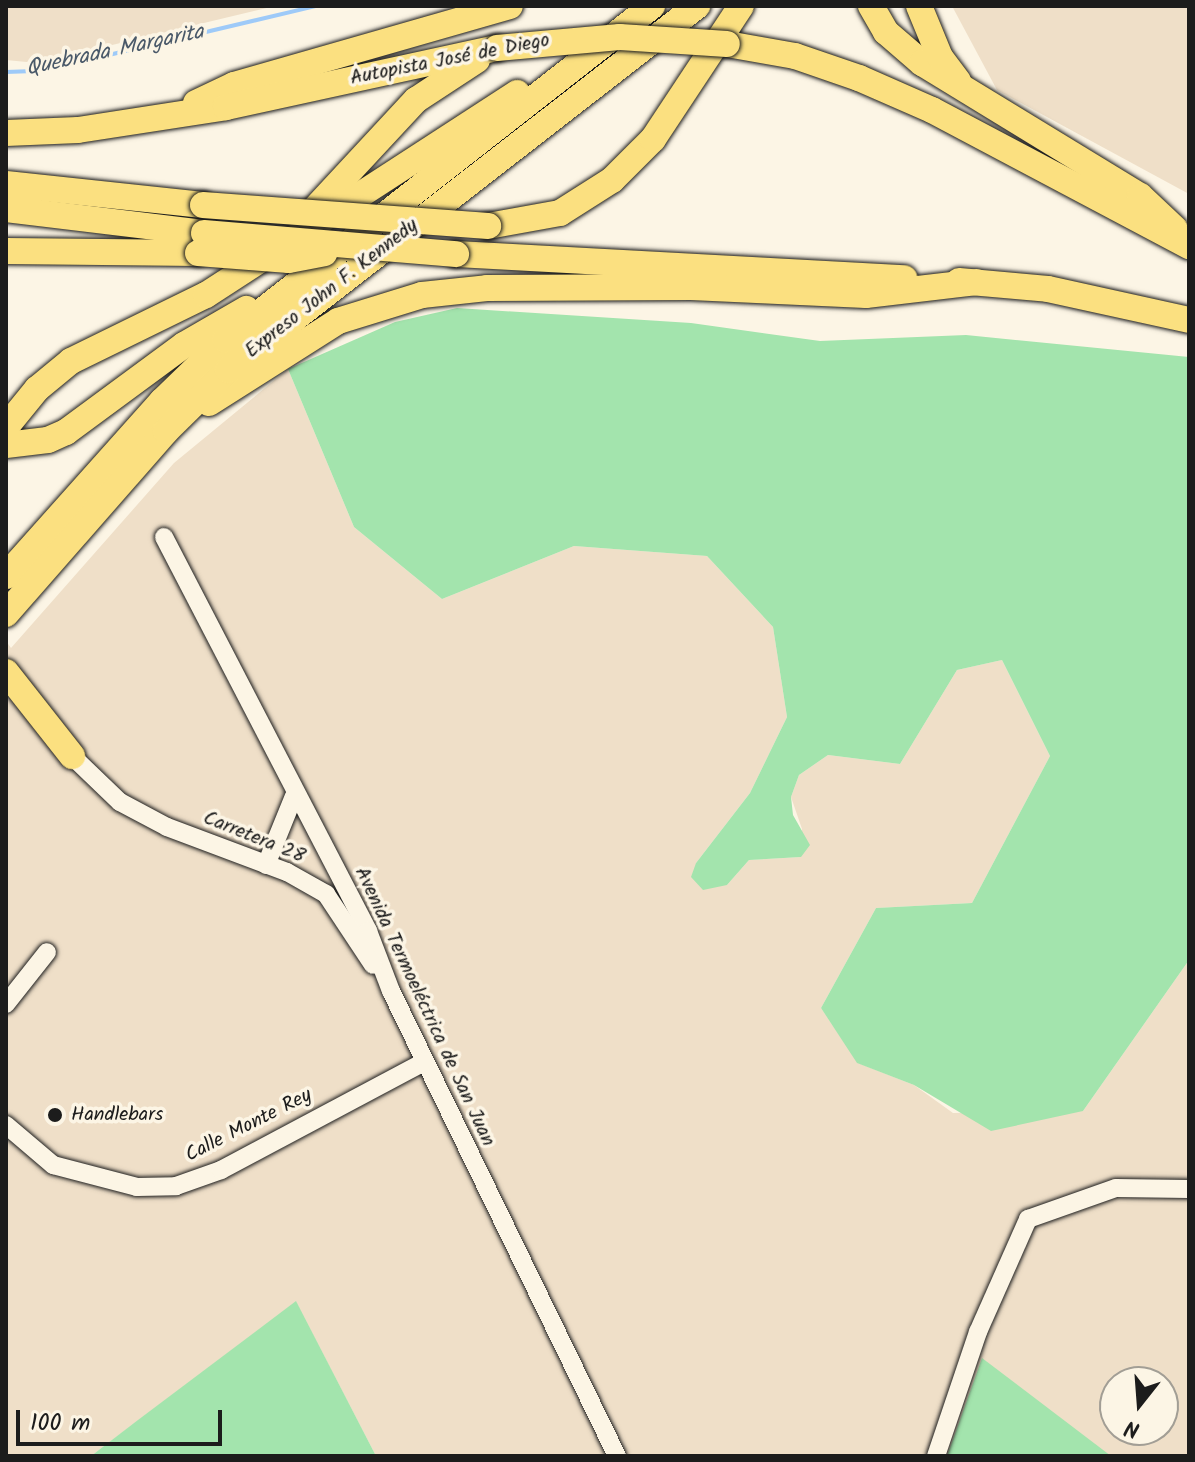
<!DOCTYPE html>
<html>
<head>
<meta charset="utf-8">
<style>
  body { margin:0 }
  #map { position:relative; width:1195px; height:1462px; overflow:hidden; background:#fcf5e5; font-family:Kalam,sans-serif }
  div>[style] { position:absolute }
  .built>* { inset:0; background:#efdfc8 }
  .green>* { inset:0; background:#a3e4ad }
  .stream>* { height:4px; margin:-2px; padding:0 2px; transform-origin:2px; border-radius:2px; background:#9ecaf8 }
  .roads { filter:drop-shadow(0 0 2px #1c1c1c) drop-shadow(0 0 2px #1c1c1c) }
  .minor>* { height:18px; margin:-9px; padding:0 9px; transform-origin:9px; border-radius:9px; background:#fcf5e5 }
  .highway>* { height:26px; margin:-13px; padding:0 13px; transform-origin:13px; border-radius:13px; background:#fbe080 }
  .bridges { filter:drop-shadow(0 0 2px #1c1c1c) drop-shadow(0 0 2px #1c1c1c) }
  .highway-bridge>* { height:26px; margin:-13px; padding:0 13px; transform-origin:13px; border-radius:13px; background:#fbe080 }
  .dots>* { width:22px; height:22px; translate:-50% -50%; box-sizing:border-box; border:4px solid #fcf5e5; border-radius:50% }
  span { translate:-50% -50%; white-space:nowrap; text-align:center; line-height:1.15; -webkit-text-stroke:7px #fcf5e5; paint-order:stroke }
  .street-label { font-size:20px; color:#1c1c1c }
  .poi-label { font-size:20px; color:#1c1c1c }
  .left { translate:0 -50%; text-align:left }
  .water-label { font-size:22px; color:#4a5969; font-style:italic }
  .frame { position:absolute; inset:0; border:8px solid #1c1c1c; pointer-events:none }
  .north { position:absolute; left:1099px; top:1366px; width:80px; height:80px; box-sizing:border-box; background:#fcf5e5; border:2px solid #a29e95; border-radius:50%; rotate:197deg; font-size:22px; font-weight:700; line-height:32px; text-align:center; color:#1c1c1c }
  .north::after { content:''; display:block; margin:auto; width:28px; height:36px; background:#1c1c1c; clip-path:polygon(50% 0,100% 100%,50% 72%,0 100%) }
  .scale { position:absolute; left:16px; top:1410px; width:206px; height:36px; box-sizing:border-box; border:4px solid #1c1c1c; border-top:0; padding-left:10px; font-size:24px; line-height:28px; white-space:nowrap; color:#1c1c1c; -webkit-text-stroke:6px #fcf5e5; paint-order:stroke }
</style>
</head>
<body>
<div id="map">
  <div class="built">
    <div style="clip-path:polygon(6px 6px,275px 6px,37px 63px,6px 60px)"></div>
    <div style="clip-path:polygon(952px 6px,1189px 6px,1189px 194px,997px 90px)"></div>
    <div style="clip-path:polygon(evenodd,288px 369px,354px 527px,442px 599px,574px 546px,707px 556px,773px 627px,787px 717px,750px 793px,696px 863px,727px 885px,749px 860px,801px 857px,802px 829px,791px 797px,799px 775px,828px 755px,900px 764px,957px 670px,1002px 660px,1050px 756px,972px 903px,876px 908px,821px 1008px,858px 1063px,914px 1085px,953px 1113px,1083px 1111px,1189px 960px,1189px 1456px,376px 1456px,296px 1302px,91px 1456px,6px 1456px,6px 641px,11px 648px,174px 463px,288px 369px,1115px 1382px,1163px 1382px,1163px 1430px,1115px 1430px,1115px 1382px)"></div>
  </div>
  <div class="green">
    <div style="clip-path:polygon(457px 308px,691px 323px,820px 341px,966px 335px,1189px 357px,1189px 960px,1083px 1111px,991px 1131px,914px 1085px,857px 1063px,821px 1008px,876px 908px,972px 903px,1050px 756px,1002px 660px,957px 670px,900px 764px,828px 755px,799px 775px,791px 797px,793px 815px,810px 845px,801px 857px,749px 860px,727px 885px,703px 890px,691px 877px,696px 863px,750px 793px,787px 717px,773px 627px,707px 556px,574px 546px,442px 599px,354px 527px,288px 369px,395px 322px)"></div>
    <div style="clip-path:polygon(296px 1301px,376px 1456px,91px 1456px,138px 1420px)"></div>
    <div style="clip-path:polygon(982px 1358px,1111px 1456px,947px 1456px)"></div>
  </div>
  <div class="stream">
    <div style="left:6px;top:72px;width:35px;rotate:-2deg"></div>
    <div style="left:41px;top:71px;width:283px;rotate:-13.3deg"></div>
  </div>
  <div class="roads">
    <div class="minor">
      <div style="left:164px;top:537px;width:444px;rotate:62.6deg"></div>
      <div style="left:368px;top:931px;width:64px;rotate:69deg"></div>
      <div style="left:391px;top:991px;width:517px;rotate:64.08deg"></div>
      <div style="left:72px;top:756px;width:66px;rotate:43.8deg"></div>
      <div style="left:120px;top:802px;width:53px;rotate:28deg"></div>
      <div style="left:167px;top:827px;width:128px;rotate:20.6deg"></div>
      <div style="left:287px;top:872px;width:45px;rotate:29.4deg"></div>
      <div style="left:326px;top:894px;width:85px;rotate:56.5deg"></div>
      <div style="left:266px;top:865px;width:74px;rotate:-67.9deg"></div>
      <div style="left:6px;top:1004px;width:66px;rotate:-51.7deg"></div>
      <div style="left:6px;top:1125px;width:62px;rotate:40.4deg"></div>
      <div style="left:53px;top:1165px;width:87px;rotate:14.7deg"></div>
      <div style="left:137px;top:1187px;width:39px;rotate:-1deg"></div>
      <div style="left:176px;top:1186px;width:48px;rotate:-19.6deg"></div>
      <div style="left:221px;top:1170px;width:230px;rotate:-28deg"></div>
      <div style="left:936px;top:1456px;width:131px;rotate:-71.3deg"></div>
      <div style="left:978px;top:1332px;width:124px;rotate:-66.1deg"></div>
      <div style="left:1028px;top:1219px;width:93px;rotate:-19.4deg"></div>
      <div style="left:1116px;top:1188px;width:73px;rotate:0.8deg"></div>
    </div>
    <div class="highway">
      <div style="left:871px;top:6px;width:30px;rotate:60deg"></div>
      <div style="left:886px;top:32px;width:48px;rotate:40.7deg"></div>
      <div style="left:922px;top:63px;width:255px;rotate:31.4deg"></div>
      <div style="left:1140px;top:196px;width:48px;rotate:43.3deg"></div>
      <div style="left:919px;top:6px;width:55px;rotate:67.6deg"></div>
      <div style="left:940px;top:57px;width:30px;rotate:53deg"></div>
      <div style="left:727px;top:44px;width:69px;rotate:10deg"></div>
      <div style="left:795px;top:56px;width:68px;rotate:19deg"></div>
      <div style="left:859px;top:78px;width:80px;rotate:23.7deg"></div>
      <div style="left:932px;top:110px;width:291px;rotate:27.9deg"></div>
      <div style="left:196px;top:103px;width:42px;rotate:-25.3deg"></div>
      <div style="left:234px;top:85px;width:287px;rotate:-16deg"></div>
      <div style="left:6px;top:133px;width:72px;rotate:-2.4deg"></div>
      <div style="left:78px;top:130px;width:150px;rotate:-8.8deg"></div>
      <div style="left:226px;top:107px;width:277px;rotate:-12.3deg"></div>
      <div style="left:6px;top:184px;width:198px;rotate:6.1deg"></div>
      <div style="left:6px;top:209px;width:199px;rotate:6.9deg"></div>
      <div style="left:310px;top:214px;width:156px;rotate:-47.1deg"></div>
      <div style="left:416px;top:100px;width:73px;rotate:-33.3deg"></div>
      <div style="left:488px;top:226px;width:73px;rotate:-10.2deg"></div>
      <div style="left:560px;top:213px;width:62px;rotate:-32.4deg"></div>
      <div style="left:612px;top:180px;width:58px;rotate:-45deg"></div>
      <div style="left:653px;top:139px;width:159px;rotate:-56.5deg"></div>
      <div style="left:6px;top:251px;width:192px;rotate:0.6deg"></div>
      <div style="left:456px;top:254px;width:449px;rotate:3.1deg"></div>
      <div style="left:959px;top:281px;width:89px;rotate:5.1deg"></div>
      <div style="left:1048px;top:289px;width:144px;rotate:12.4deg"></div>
      <div style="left:209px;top:403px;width:153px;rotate:-32.4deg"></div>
      <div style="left:338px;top:321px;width:88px;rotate:-17.2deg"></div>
      <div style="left:422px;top:295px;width:65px;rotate:-6.1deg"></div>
      <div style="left:487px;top:288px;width:204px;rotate:-0.3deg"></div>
      <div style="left:691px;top:287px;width:175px;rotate:2.6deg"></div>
      <div style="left:866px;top:295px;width:111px;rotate:-6.7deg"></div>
      <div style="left:6px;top:427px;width:49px;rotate:-50.8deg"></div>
      <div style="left:37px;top:389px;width:44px;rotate:-39.5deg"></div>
      <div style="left:71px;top:361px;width:150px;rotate:-26.1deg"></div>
      <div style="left:206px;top:295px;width:371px;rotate:-33deg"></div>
      <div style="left:6px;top:445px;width:42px;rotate:-6.8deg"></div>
      <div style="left:48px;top:440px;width:20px;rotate:-24deg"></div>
      <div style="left:66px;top:432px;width:147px;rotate:-36.4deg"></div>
      <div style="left:184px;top:345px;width:72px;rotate:-30.1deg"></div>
      <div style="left:6px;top:576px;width:234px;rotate:-48.3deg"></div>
      <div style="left:162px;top:401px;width:88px;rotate:-44.1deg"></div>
      <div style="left:225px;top:340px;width:542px;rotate:-38.03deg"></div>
      <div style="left:6px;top:614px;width:243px;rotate:-48.8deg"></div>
      <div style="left:166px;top:431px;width:87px;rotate:-44.5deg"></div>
      <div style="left:228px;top:370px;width:594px;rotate:-37.82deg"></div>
      <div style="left:6px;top:672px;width:107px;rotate:51.8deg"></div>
    </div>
  </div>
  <div class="bridges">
    <div class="highway-bridge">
      <div style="left:497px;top:48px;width:123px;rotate:-5.1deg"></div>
      <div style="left:620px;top:37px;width:107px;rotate:3.7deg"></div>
      <div style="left:203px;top:205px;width:286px;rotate:4.2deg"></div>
      <div style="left:204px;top:233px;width:253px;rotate:4.8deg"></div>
      <div style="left:198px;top:253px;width:91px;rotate:4.4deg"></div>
      <div style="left:289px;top:260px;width:36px;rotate:-11deg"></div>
    </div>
  </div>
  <div class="dots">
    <div style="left:55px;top:1115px;background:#1c1c1c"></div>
  </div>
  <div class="street-label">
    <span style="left:450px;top:60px;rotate:-11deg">Autopista José de Diego</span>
    <span style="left:332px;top:289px;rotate:-38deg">Expreso John F. Kennedy</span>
    <span style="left:254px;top:838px;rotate:22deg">Carretera 28</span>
    <span style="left:424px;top:1007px;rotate:65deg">Avenida Termoeléctrica de San Juan</span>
    <span style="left:249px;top:1126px;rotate:-27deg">Calle Monte Rey</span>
  </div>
  <div class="poi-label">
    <span class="left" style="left:71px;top:1115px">Handlebars</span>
  </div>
  <div class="water-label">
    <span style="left:115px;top:51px;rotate:-12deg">Quebrada Margarita</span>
  </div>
  <div class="frame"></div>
  <div class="north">N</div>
  <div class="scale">100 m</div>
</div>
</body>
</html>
